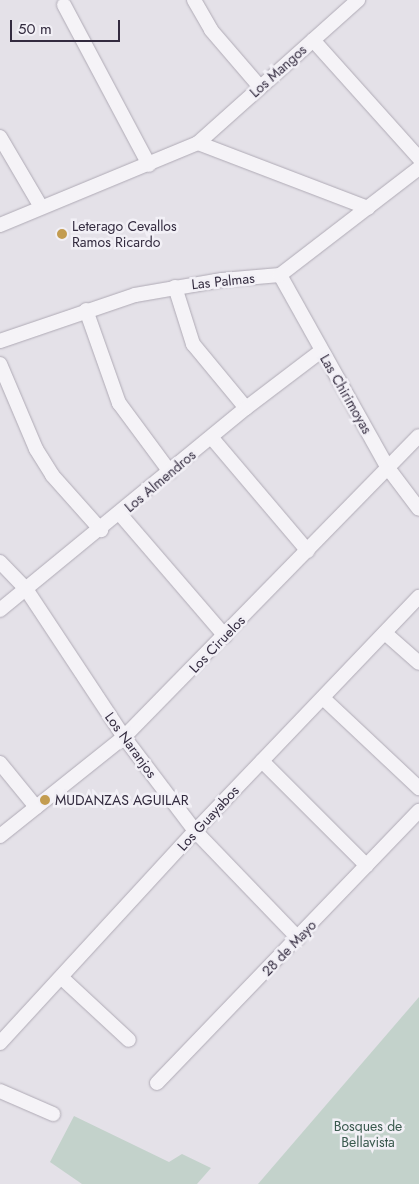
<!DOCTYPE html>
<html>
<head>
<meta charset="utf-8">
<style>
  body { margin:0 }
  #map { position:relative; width:419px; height:1184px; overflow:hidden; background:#e4e1e8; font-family:Jost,sans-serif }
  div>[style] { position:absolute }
  .green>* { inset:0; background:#c3d2cb }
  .roads { filter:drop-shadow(0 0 1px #afaab5) drop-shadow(0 0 1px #afaab5) }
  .minor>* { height:14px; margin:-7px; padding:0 7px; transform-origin:7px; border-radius:7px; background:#f5f3f7 }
  .dots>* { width:14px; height:14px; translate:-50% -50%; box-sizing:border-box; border:2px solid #f2f0f6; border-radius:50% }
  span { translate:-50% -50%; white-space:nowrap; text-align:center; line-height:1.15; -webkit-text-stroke:5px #f2f0f6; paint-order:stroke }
  .street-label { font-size:14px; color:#332b3f }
  .poi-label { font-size:14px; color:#332b3f }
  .left { translate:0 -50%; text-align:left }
  .park-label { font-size:14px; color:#39594d }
  .scale { position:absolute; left:10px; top:20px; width:110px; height:22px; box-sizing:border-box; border:2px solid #332b3f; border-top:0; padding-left:6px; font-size:15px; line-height:18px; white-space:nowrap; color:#332b3f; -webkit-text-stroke:4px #f2f0f6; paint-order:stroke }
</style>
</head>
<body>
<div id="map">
  <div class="green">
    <div style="clip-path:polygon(419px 997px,419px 1184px,258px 1184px)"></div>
    <div style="clip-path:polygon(74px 1116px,169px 1162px,182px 1154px,211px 1168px,197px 1184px,82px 1184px,50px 1162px)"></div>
  </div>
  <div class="roads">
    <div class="minor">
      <div style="left:194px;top:0;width:34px;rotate:60deg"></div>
      <div style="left:211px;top:30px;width:75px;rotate:49.3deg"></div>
      <div style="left:64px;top:5px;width:181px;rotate:62deg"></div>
      <div style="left:313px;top:40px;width:159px;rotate:48.1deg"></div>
      <div style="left:0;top:137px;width:81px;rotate:59.6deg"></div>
      <div style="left:198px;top:143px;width:215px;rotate:-41.8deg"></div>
      <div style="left:0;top:225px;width:214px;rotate:-22.5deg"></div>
      <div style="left:198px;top:143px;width:182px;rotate:20.9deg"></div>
      <div style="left:280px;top:275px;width:221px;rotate:60.8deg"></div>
      <div style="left:388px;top:468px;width:51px;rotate:52.9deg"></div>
      <div style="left:175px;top:287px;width:60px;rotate:72.5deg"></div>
      <div style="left:193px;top:344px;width:83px;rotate:50.4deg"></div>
      <div style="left:86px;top:310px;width:99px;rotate:70.5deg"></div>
      <div style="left:119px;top:403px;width:86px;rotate:53.5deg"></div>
      <div style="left:0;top:341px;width:143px;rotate:-18.8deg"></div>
      <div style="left:135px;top:295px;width:88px;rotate:-9.8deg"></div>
      <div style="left:222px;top:280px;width:58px;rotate:-4.9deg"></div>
      <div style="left:280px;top:275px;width:175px;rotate:-37.6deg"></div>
      <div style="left:0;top:364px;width:92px;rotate:67deg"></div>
      <div style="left:36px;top:449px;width:31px;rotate:58deg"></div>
      <div style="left:52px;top:475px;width:74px;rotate:48.3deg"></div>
      <div style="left:212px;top:438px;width:148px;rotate:49.7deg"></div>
      <div style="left:120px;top:514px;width:161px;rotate:49.3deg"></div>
      <div style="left:0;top:562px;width:37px;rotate:46deg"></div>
      <div style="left:26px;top:589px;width:178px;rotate:56.5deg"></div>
      <div style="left:124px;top:737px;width:118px;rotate:52.9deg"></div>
      <div style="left:195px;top:831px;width:149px;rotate:46.1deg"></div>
      <div style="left:0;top:610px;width:318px;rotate:-39.4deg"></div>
      <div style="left:246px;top:408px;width:94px;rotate:-37.2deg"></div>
      <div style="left:385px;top:633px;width:45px;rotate:41.4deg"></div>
      <div style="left:323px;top:698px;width:132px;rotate:43.2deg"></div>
      <div style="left:262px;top:761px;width:148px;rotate:45deg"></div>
      <div style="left:0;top:763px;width:57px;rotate:50.7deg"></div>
      <div style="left:0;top:836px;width:159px;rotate:-38.6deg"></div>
      <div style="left:124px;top:737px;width:421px;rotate:-45.6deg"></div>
      <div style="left:62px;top:978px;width:91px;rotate:42.8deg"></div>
      <div style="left:0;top:1043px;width:288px;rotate:-47.4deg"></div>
      <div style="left:195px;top:831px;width:324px;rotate:-46.3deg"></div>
      <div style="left:157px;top:1083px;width:378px;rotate:-46.1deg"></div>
      <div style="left:0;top:1091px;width:58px;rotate:23.5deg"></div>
    </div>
  </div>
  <div class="dots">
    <div style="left:62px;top:234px;background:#c39c50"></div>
    <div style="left:45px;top:800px;background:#c39c50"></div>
  </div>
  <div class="street-label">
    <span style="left:278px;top:71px;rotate:-42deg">Los Mangos</span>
    <span style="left:223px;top:281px;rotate:-6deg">Las Palmas</span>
    <span style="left:346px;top:394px;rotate:60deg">Las Chirimoyas</span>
    <span style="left:160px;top:481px;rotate:-40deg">Los Almendros</span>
    <span style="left:217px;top:644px;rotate:-46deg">Los Ciruelos</span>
    <span style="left:131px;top:745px;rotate:54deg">Los Naranjos</span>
    <span style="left:208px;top:818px;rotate:-47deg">Los Guayabos</span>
    <span style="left:289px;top:948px;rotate:-46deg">28 de Mayo</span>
  </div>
  <div class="poi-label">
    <span class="left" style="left:72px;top:234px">Leterago Cevallos<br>Ramos Ricardo</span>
    <span class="left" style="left:55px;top:800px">MUDANZAS AGUILAR</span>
  </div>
  <div class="park-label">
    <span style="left:368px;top:1134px">Bosques de<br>Bellavista</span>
  </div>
  <div class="scale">50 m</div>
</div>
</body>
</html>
